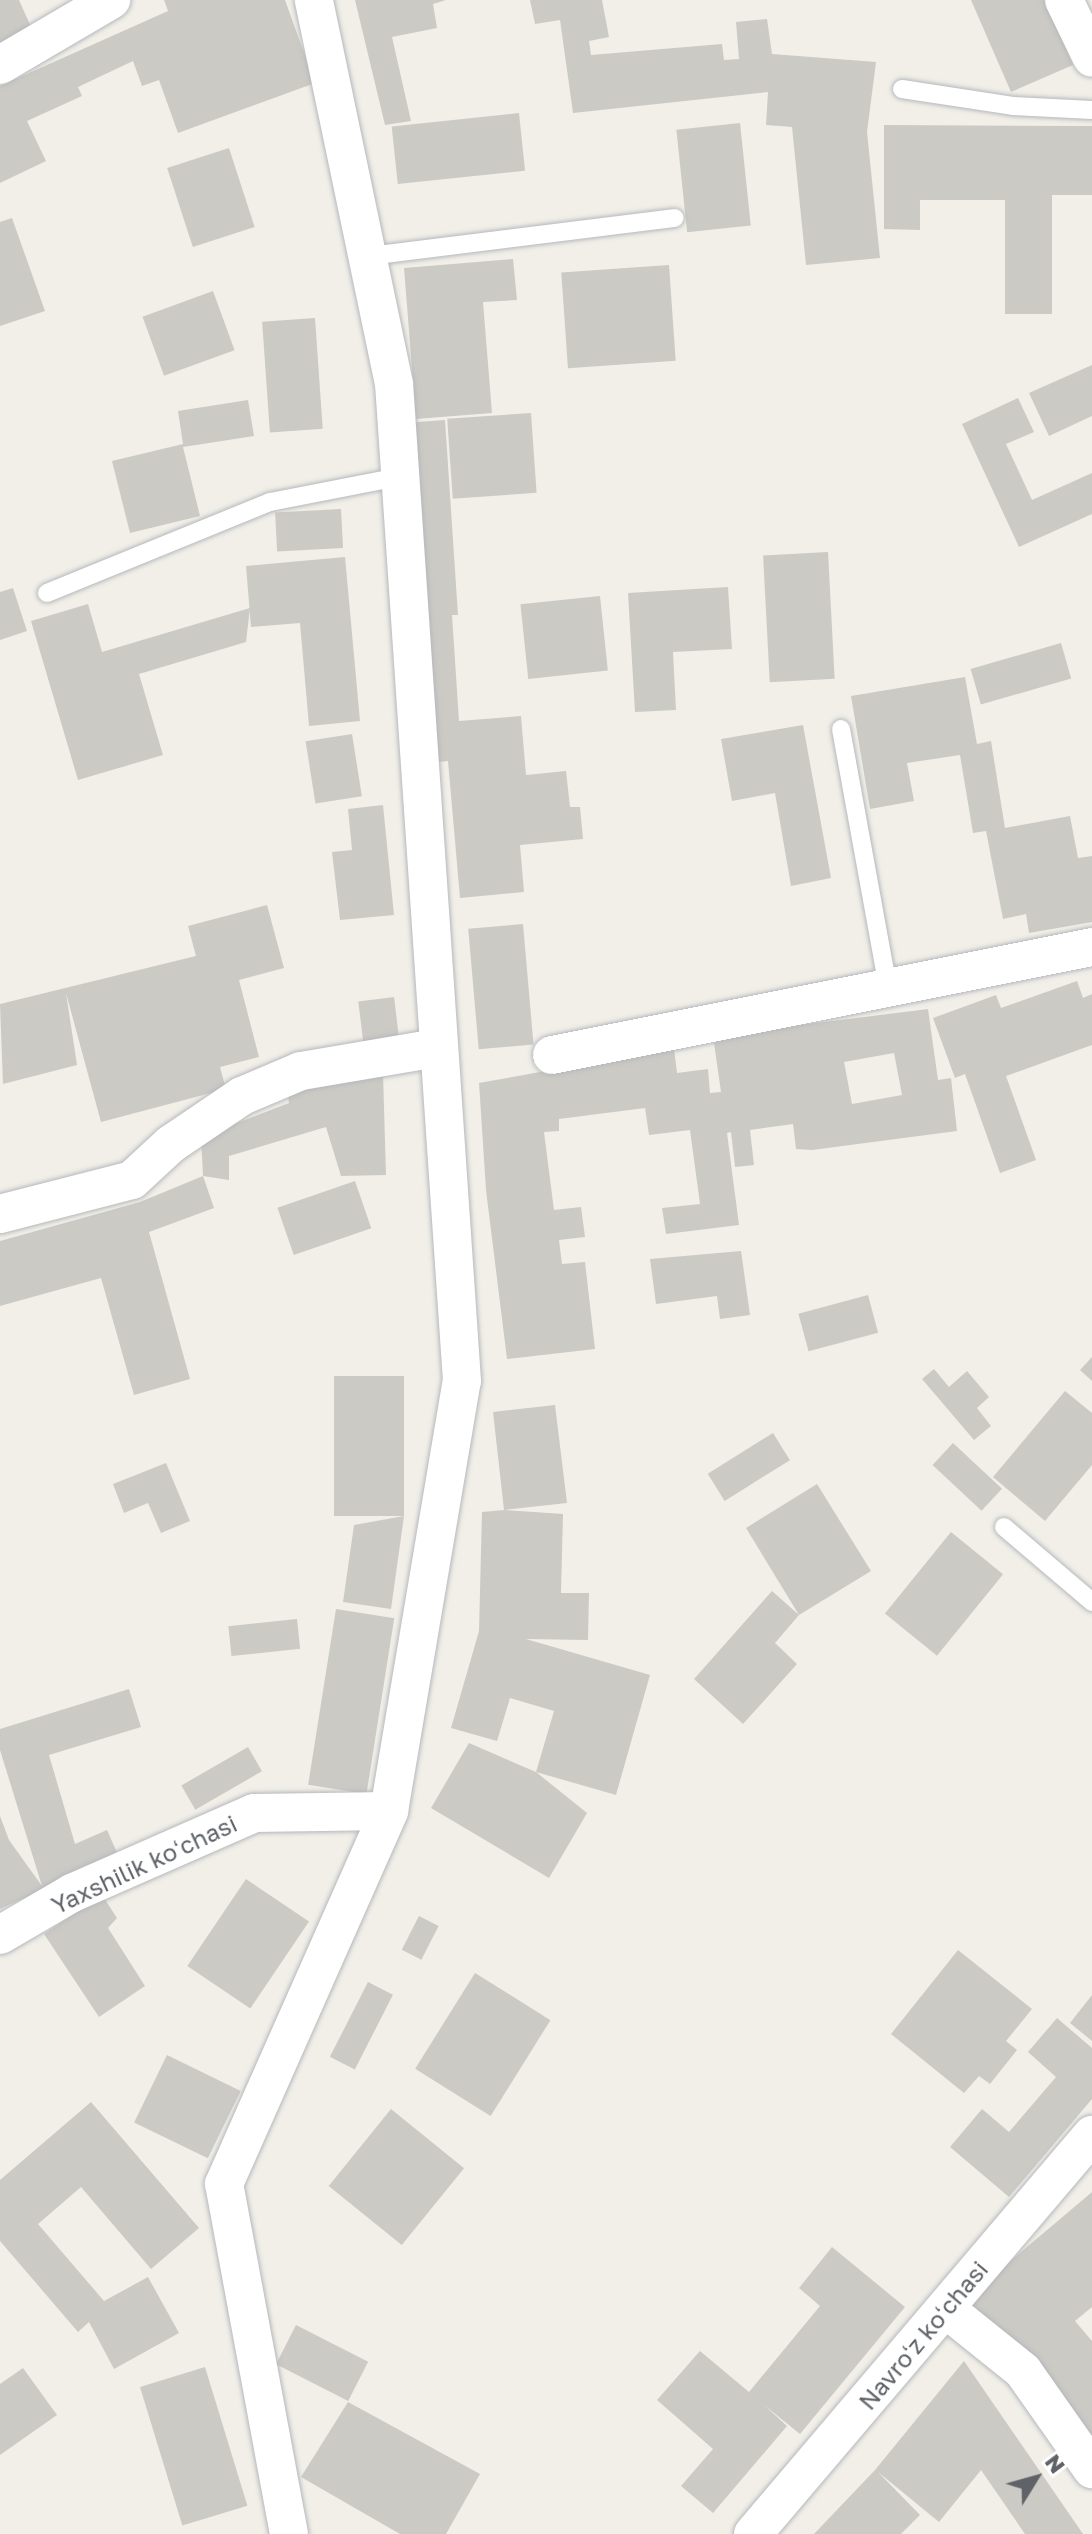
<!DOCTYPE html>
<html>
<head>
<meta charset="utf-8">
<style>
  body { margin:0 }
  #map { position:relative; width:1092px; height:2534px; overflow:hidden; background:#f1efe8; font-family:"Golos Text",sans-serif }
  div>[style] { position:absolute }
  .building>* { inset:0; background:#cccac5; transform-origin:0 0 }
  .roads { filter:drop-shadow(0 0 2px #b5b8bc) drop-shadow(0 0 2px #b5b8bc) }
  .service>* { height:18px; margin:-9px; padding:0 9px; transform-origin:9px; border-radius:9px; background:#fff }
  .minor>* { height:38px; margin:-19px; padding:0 19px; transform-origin:19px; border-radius:19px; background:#fff }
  span { translate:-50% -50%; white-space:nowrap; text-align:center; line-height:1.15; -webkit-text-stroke:8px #fff; paint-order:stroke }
  .street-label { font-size:24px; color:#5f6368 }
  .north { position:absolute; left:996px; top:2438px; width:80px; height:80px; -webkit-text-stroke:6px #fff; paint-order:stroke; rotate:53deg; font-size:22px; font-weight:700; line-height:32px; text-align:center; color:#5f6368 }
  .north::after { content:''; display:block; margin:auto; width:28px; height:36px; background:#5f6368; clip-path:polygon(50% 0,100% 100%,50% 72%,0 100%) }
</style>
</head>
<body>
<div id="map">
  <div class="building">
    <div style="clip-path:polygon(0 0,19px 0,35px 36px,0 51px)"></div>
    <div style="clip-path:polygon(164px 0,285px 0,315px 83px,178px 133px,159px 80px,142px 86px,133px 61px,78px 87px,82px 96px,27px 121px,46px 161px,0 183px,0 86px,168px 11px)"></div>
    <div style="clip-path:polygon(355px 0,446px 0,433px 4px,437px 28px,392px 37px,411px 121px,385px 125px)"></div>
    <div style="clip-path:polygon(530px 0,602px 0,609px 37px,589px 41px,591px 55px,722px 44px,724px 60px,739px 59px,736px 22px,767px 19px,772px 54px,876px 62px,867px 132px,880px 258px,806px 265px,792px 127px,766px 125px,768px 92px,573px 113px,560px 20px,535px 24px)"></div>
    <div style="clip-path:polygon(971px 0,1045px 0,1073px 65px,1011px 92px)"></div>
    <div style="left:519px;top:113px;width:58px;height:128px;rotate:84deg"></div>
    <div style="left:740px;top:123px;width:103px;height:64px;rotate:84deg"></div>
    <div style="clip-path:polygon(884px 125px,1092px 126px,1092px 195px,1052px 195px,1052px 314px,1005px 314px,1005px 200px,920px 200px,920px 230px,884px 229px)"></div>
    <div style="left:229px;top:148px;width:83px;height:65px;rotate:72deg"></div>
    <div style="clip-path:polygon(12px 218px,45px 311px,0 326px,0 222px)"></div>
    <div style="clip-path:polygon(513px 259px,517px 300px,483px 302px,492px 413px,416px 419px,404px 268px)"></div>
    <div style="left:669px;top:265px;width:96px;height:108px;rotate:86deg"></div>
    <div style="left:213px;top:291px;width:63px;height:75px;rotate:70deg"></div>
    <div style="left:315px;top:318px;width:111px;height:53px;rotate:86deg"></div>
    <div style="clip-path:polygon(1092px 365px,1092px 416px,1049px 436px,1029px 393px)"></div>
    <div style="clip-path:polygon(1018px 398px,1034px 432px,1006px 444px,1032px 500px,1092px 473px,1092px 514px,1019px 547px,962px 424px)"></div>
    <div style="clip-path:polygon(248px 400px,254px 436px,183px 447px,200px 516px,130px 533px,112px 461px,183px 444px,178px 411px)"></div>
    <div style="left:531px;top:413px;width:80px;height:84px;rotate:86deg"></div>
    <div style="clip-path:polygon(445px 420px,458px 615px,452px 615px,459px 721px,521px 716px,526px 775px,566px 771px,570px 807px,580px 807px,583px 839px,520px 845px,524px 892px,460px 898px,448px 761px,432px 763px,403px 423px)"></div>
    <div style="left:341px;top:509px;width:39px;height:66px;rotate:87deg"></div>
    <div style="left:828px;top:552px;width:127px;height:65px;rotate:87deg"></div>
    <div style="clip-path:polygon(345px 557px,360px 721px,309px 726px,300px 623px,251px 627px,246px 566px)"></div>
    <div style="clip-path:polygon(728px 587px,732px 649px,673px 652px,676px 710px,635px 712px,628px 593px)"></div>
    <div style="clip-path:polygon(13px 588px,27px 631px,0 640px,0 592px)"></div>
    <div style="left:600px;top:596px;width:75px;height:80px;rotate:84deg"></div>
    <div style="clip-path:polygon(88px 604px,102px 652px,250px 608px,246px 642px,139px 674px,163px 755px,78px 780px,31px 621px)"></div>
    <div style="left:1061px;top:643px;width:37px;height:94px;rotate:74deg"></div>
    <div style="clip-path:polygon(965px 677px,977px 744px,991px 741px,1005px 828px,1070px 816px,1078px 858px,1092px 856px,1092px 922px,1029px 933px,1026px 914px,1003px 919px,986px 831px,973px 833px,960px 755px,907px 763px,914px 801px,870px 809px,851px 696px)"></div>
    <div style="clip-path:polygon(803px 725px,831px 878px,791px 886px,775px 793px,732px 801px,721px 739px)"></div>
    <div style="left:352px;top:734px;width:63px;height:47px;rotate:81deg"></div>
    <div style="clip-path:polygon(383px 805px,394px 915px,340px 920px,332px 852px,352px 850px,348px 809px)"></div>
    <div style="clip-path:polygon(267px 905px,284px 968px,239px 980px,259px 1057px,220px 1067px,226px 1089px,101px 1122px,66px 993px,77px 1065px,3px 1084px,0 1004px,196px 956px,188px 926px)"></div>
    <div style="left:523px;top:924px;width:121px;height:55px;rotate:85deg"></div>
    <div style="clip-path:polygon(1077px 981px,1083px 998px,1092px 994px,1092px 1045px,1006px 1076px,1036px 1160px,1000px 1173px,965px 1074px,955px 1078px,933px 1018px,996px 995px,1001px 1008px)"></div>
    <div style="left:394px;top:997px;width:42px;height:36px;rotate:83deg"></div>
    <div style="clip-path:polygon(evenodd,928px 1009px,938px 1080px,951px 1078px,957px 1131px,812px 1150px,796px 1149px,793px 1124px,750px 1130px,754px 1165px,735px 1167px,731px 1132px,727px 1133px,739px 1225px,666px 1234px,662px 1208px,700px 1204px,690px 1130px,649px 1135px,645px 1108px,559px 1119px,559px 1131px,544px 1132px,554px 1210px,581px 1207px,585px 1237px,559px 1240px,562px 1264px,585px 1262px,595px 1349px,507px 1359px,486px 1190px,479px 1083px,674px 1048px,677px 1073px,708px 1069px,710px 1093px,721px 1092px,713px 1036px,928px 1009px,894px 1053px,902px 1095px,852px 1104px,844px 1062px,894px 1053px)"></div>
    <div style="clip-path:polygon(383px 1073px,386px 1175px,341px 1176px,326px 1127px,229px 1156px,229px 1180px,203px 1176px,214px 1208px,149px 1232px,190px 1379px,134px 1395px,101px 1278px,0 1306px,0 1241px,140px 1202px,203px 1176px,201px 1137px,289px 1103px,287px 1089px)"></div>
    <div style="left:355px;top:1181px;width:50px;height:82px;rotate:71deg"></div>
    <div style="clip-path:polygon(741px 1251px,750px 1315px,720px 1319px,717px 1296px,656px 1304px,650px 1259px)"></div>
    <div style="left:868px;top:1295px;width:39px;height:72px;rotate:75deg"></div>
    <div style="clip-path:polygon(1092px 1357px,1092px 1381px,1080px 1370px)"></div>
    <div style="clip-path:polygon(934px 1369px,949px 1387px,967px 1371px,989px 1397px,977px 1408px,991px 1426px,974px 1440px,922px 1379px)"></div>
    <div style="clip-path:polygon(334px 1376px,404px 1376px,404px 1516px,391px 1609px,343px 1602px,354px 1525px,404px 1516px,334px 1516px)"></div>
    <div style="clip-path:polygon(1065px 1391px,1092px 1413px,1092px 1465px,1045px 1521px,993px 1477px)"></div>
    <div style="clip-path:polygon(555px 1405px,567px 1503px,504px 1510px,563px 1514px,561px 1593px,589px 1593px,588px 1640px,526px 1639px,650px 1675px,616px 1795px,536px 1772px,554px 1711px,510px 1698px,497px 1741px,451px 1728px,479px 1631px,482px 1512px,504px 1510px,493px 1412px)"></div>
    <div style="left:773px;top:1433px;width:32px;height:77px;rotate:58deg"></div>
    <div style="left:953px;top:1443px;width:67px;height:30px;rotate:43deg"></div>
    <div style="clip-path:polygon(166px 1463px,190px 1521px,161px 1533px,148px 1503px,124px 1513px,113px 1484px)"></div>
    <div style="clip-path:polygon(817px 1484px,871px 1571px,799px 1615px,775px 1643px,797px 1664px,743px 1724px,694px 1679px,772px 1591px,799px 1615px,746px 1528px)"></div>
    <div style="left:951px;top:1532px;width:67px;height:105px;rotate:39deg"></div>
    <div style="left:336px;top:1609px;width:59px;height:178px;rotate:9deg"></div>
    <div style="left:297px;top:1619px;width:30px;height:69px;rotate:84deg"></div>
    <div style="clip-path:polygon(129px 1689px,141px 1727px,49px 1755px,75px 1844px,107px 1830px,118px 1855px,0 1909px,0 1816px,9px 1840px,42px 1886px,0 1750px,0 1729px)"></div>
    <div style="clip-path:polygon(469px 1743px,536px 1772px,587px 1813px,549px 1878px,431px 1808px)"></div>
    <div style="left:248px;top:1747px;width:28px;height:77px;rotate:60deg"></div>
    <div style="left:246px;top:1879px;width:76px;height:105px;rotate:34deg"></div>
    <div style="clip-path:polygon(102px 1895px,117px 1918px,108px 1928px,145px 1986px,99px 2017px,44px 1934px)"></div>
    <div style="left:419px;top:1916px;width:22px;height:38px;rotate:27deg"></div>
    <div style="clip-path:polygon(958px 1950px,1032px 2009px,1006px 2041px,1017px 2050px,990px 2084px,979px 2076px,964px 2093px,891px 2034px)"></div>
    <div style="left:475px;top:1973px;width:89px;height:113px;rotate:32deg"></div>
    <div style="left:368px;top:1982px;width:28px;height:84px;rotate:27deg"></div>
    <div style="clip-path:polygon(1092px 1995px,1092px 2041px,1070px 2023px)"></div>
    <div style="clip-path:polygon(1057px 2018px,1092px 2048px,1092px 2099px,1009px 2197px,950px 2147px,982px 2109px,1009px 2132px,1056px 2077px,1028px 2052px)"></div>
    <div style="left:167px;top:2055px;width:82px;height:75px;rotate:26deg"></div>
    <div style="clip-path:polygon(91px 2102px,199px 2228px,151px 2269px,81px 2187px,38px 2224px,104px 2301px,148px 2277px,179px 2333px,114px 2369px,89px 2322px,78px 2332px,0 2241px,0 2180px)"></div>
    <div style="left:391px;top:2109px;width:94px;height:99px;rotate:39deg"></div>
    <div style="clip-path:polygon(1092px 2192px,1092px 2307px,1075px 2321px,1092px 2341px,1092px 2468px,957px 2306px)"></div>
    <div style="clip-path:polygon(832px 2247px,905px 2307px,800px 2434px,764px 2405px,787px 2426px,713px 2513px,681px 2486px,713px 2449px,657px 2400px,700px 2351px,749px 2392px,820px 2306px,799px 2288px)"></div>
    <div style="left:296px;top:2325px;width:81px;height:44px;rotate:27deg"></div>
    <div style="clip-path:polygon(964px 2361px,1083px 2534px,1025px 2534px,981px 2470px,939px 2522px,878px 2472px,920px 2515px,901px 2534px,814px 2534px,875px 2470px)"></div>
    <div style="left:205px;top:2367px;width:145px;height:68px;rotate:73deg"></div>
    <div style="clip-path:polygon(23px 2368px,57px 2415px,0 2455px,0 2384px)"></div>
    <div style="clip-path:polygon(348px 2402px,480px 2474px,446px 2534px,400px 2534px,301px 2477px)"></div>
  </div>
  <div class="roads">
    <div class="service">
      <div style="left:902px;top:89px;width:112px;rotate:8.7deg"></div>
      <div style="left:1013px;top:106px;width:79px;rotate:2.9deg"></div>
      <div style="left:369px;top:256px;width:308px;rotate:-7.1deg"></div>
      <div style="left:47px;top:593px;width:241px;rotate:-22.2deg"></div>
      <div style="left:270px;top:502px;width:131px;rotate:-11deg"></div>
      <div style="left:841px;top:729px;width:262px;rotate:79.7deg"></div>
      <div style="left:1004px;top:1527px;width:116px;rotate:40.4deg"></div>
    </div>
    <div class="minor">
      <div style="left:1064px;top:0;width:64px;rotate:64.2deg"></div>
      <div style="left:0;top:65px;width:129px;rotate:-30.4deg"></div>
      <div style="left:552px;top:1055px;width:551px;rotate:-11.31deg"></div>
      <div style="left:0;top:1214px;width:136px;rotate:-14.4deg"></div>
      <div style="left:132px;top:1180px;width:53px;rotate:-42.7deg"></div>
      <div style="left:171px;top:1144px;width:86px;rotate:-34.1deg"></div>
      <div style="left:242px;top:1096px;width:64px;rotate:-23deg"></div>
      <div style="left:301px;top:1071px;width:138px;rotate:-9.6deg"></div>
      <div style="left:0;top:1935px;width:83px;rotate:-30.3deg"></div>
      <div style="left:72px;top:1893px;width:199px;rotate:-23.7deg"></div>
      <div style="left:254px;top:1813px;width:135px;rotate:-0.8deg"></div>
      <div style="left:946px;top:2309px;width:99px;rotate:38.8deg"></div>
      <div style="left:1023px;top:2371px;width:120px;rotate:54.9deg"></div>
      <div style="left:289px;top:2534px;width:356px;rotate:-100.5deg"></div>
      <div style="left:224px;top:2184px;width:408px;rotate:-66.1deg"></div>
      <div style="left:389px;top:1811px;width:436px;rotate:-80.4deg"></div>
      <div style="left:462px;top:1381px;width:999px;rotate:-93.9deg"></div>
      <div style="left:394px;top:384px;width:392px;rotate:-101.8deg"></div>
      <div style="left:753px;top:2534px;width:524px;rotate:-49.65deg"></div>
    </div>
  </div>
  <div class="street-label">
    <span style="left:144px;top:1864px;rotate:-25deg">Yaxshilik koʻchasi</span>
    <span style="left:923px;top:2335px;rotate:-50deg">Navroʻz koʻchasi</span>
  </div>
  <div class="north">N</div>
</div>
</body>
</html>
